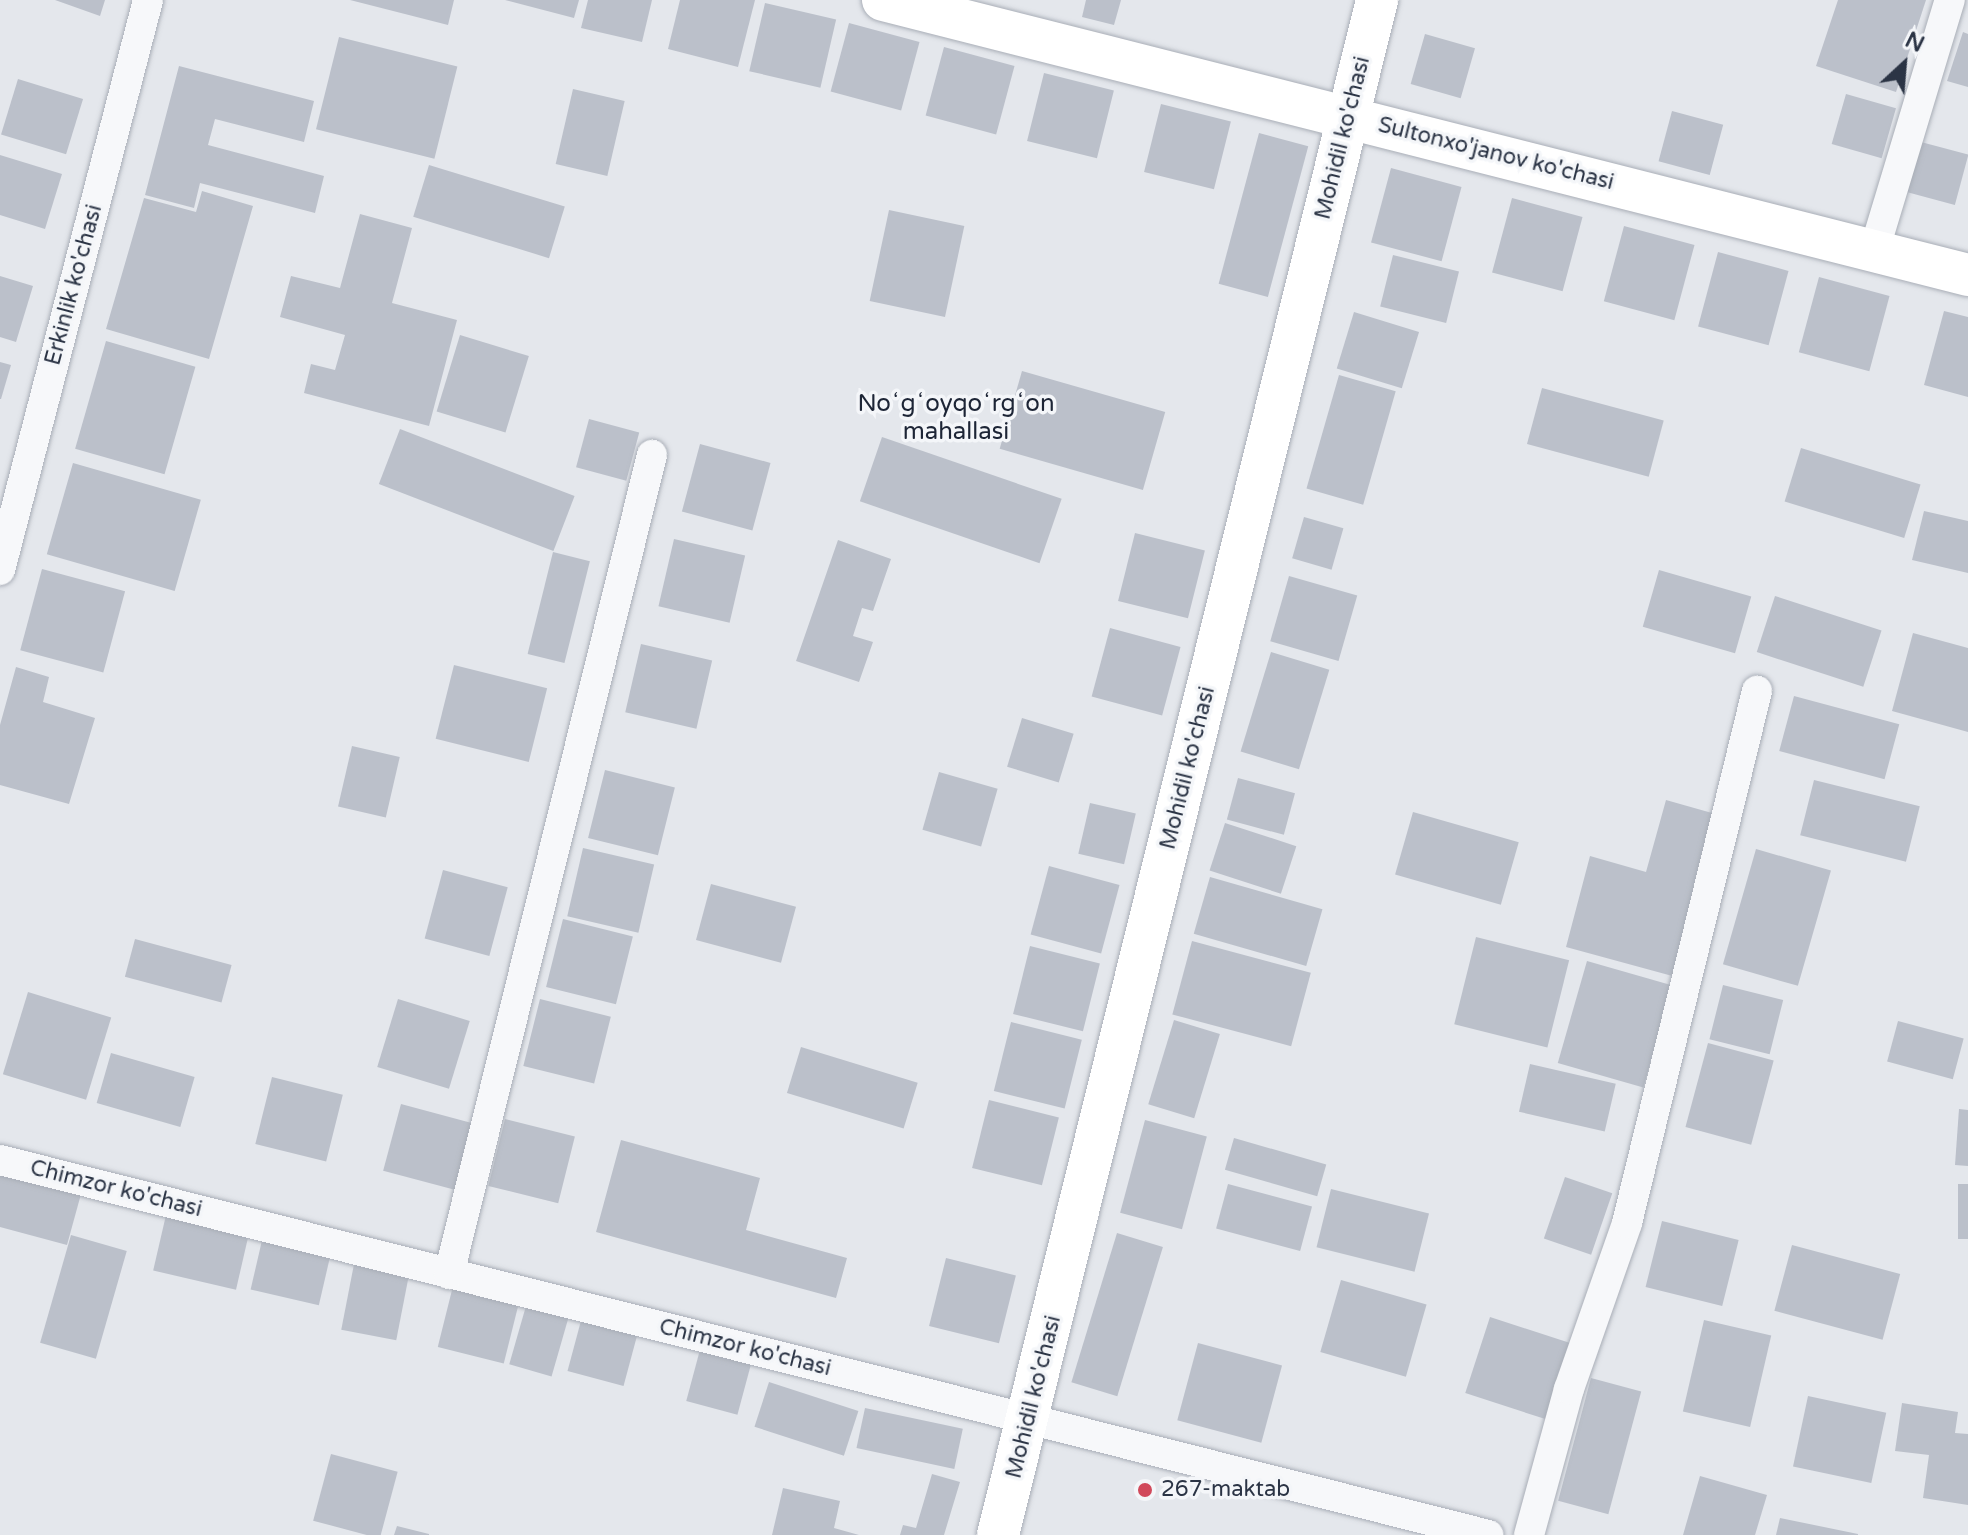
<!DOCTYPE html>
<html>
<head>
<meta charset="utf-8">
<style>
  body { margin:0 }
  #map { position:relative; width:1968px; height:1535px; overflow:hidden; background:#e4e7ec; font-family:"Varela Round",sans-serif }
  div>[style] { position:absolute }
  .building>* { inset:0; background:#bbc0ca; transform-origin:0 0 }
  .roads { filter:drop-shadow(0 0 2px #a9aeb7) drop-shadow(0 0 2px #a9aeb7) }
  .street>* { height:30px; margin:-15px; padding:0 15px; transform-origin:15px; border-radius:15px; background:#f7f8fa }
  .secondary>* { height:42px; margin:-21px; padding:0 21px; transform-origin:21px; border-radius:21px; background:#fff }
  .dots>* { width:22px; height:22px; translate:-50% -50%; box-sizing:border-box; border:4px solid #f4f6f9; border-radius:50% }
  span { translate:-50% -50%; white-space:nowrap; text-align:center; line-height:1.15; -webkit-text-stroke:7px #f4f6f9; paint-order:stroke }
  .street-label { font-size:22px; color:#2b3445 }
  .poi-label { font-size:22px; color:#2b3445 }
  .left { translate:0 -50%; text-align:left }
  .neighbourhood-label { font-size:24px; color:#1d2536 }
  .north { position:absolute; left:1864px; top:24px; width:80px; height:80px; -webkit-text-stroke:6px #f4f6f9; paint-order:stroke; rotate:26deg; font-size:22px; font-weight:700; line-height:32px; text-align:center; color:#2b3445 }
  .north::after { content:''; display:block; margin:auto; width:28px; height:36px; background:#2b3445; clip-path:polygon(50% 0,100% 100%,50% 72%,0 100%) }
</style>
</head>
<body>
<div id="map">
  <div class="building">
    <div style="clip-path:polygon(55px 0,105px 0,100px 16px)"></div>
    <div style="clip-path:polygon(350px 0,454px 0,448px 25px)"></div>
    <div style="clip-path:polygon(505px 0,579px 0,574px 18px)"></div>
    <div style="clip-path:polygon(588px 0,652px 0,642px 42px,581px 28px)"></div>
    <div style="clip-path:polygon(680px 0,755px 0,738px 67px,668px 49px)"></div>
    <div style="clip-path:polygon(1086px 0,1121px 0,1114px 25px,1082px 17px)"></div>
    <div style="clip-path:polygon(1838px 0,1926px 0,1896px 92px,1816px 66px)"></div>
    <div style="left:765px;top:3px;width:73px;height:70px;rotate:13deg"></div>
    <div style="left:849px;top:23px;width:73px;height:71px;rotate:15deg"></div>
    <div style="clip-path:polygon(1963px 32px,1968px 34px,1968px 87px,1947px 81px)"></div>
    <div style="left:1425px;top:34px;width:52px;height:52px;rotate:16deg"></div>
    <div style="left:339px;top:37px;width:122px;height:95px;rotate:14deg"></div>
    <div style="left:944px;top:47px;width:73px;height:71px;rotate:15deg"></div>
    <div style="clip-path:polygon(179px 66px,314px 101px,304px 142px,215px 119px,208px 145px,324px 176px,315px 213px,200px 183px,194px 208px,145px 195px)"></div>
    <div style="left:1044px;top:73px;width:72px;height:70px;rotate:14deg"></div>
    <div style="left:18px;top:79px;width:68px;height:58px;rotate:17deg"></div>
    <div style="left:573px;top:89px;width:53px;height:77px;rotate:13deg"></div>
    <div style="left:1846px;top:94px;width:52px;height:52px;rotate:16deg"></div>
    <div style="left:1161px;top:104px;width:72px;height:70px;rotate:14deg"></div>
    <div style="left:1672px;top:111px;width:53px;height:52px;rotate:15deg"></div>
    <div style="left:1259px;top:133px;width:51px;height:156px;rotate:15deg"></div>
    <div style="left:1921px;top:142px;width:49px;height:52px;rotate:15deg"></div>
    <div style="clip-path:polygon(0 155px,62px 174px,45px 229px,0 215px)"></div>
    <div style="left:429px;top:165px;width:142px;height:54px;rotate:17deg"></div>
    <div style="left:1391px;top:168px;width:73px;height:77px;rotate:15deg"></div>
    <div style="clip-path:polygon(202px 191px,253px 206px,209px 359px,106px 329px,144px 198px,196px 212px)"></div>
    <div style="left:1512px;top:198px;width:73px;height:77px;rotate:15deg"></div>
    <div style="left:889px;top:210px;width:77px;height:93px;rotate:12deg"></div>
    <div style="clip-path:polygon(360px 214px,412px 228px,392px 303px,457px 320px,429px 426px,304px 393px,311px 364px,335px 370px,345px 335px,280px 317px,291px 276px,340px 288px)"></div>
    <div style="left:1624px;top:226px;width:73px;height:78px;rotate:15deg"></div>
    <div style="left:1718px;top:252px;width:73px;height:77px;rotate:15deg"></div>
    <div style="left:1393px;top:255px;width:68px;height:53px;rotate:14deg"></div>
    <div style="clip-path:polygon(0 276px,33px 286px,16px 342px,0 337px)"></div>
    <div style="left:1819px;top:277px;width:73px;height:78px;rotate:15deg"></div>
    <div style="clip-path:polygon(1944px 311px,1968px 317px,1968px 397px,1924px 385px)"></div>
    <div style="left:1354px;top:312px;width:68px;height:59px;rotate:17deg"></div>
    <div style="left:460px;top:335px;width:72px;height:80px;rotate:17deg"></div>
    <div style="left:106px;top:341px;width:93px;height:112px;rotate:16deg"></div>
    <div style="clip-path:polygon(0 362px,11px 365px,1px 399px,0 399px)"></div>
    <div style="left:1022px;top:371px;width:149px;height:81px;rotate:16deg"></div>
    <div style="left:1339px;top:375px;width:59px;height:118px;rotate:16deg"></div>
    <div style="left:1542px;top:388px;width:126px;height:58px;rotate:15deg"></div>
    <div style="left:589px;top:419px;width:52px;height:50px;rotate:15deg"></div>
    <div style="left:400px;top:429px;width:187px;height:59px;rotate:21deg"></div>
    <div style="left:882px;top:437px;width:190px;height:68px;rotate:19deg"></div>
    <div style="left:700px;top:444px;width:73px;height:70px;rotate:15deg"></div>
    <div style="left:1801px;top:448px;width:125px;height:56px;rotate:17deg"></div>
    <div style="left:73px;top:463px;width:133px;height:95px;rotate:16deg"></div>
    <div style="clip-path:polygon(1924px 511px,1968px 521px,1968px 573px,1912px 560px)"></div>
    <div style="left:1304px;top:517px;width:41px;height:43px;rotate:16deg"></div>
    <div style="left:1135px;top:533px;width:72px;height:70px;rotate:14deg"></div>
    <div style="left:674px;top:539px;width:73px;height:69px;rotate:13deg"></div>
    <div style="clip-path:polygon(838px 540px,891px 559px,873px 611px,862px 608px,853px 636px,873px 642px,859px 682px,796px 661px)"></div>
    <div style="left:553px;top:552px;width:38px;height:105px;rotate:14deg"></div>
    <div style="left:42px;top:569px;width:86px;height:84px;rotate:15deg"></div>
    <div style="left:1659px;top:570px;width:96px;height:59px;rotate:16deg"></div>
    <div style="left:1289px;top:576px;width:71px;height:68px;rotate:16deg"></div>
    <div style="left:1775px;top:596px;width:112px;height:59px;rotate:18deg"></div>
    <div style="left:1110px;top:628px;width:73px;height:71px;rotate:15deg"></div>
    <div style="clip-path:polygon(1913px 633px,1968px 648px,1968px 732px,1892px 711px)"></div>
    <div style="left:641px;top:644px;width:73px;height:70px;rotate:13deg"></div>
    <div style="left:1271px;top:652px;width:61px;height:104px;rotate:17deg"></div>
    <div style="left:454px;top:665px;width:96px;height:76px;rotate:14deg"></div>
    <div style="clip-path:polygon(16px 667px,49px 677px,43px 702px,95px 718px,69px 804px,0 785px,0 725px)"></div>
    <div style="left:1794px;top:696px;width:109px;height:57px;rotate:15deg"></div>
    <div style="left:1022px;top:718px;width:54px;height:51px;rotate:17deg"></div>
    <div style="left:352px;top:746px;width:49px;height:62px;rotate:13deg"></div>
    <div style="left:605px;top:770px;width:72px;height:70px;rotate:14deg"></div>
    <div style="left:939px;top:772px;width:61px;height:60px;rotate:16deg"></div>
    <div style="left:1238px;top:778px;width:59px;height:43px;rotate:15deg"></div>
    <div style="left:1814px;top:780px;width:109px;height:57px;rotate:14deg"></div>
    <div style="clip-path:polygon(1666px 800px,1719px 815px,1676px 977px,1566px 947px,1590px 856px,1646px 872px)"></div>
    <div style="left:1090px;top:803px;width:47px;height:52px;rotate:13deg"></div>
    <div style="left:1413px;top:812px;width:110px;height:65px;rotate:16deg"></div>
    <div style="left:1225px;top:823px;width:75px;height:50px;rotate:18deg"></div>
    <div style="left:583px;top:848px;width:73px;height:70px;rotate:13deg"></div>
    <div style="left:1756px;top:849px;width:78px;height:120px;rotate:16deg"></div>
    <div style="left:1049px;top:866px;width:73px;height:71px;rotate:15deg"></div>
    <div style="left:443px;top:870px;width:67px;height:71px;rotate:15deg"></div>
    <div style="left:1210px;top:877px;width:117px;height:59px;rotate:16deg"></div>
    <div style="left:711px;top:884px;width:88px;height:58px;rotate:15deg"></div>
    <div style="left:563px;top:919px;width:72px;height:70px;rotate:14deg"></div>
    <div style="left:1476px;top:937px;width:96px;height:90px;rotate:14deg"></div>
    <div style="left:135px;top:939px;width:100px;height:39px;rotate:15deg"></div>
    <div style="left:1192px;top:941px;width:123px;height:76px;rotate:15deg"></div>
    <div style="left:1030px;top:946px;width:72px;height:70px;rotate:14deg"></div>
    <div style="left:1587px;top:961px;width:89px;height:106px;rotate:16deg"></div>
    <div style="left:1723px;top:985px;width:62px;height:56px;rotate:14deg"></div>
    <div style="left:28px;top:992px;width:87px;height:86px;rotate:17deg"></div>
    <div style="left:398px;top:999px;width:75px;height:71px;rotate:17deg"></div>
    <div style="left:540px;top:999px;width:73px;height:69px;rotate:14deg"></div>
    <div style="left:1174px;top:1020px;width:48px;height:88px;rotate:17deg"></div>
    <div style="left:1898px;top:1021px;width:68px;height:42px;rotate:15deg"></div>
    <div style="left:1011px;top:1022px;width:73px;height:71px;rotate:14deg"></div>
    <div style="left:1708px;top:1043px;width:68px;height:87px;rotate:15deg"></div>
    <div style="left:801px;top:1047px;width:122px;height:48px;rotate:17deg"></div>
    <div style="left:111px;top:1053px;width:87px;height:52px;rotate:16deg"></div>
    <div style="left:1530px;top:1064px;width:88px;height:49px;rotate:13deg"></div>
    <div style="left:272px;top:1077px;width:73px;height:69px;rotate:14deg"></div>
    <div style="left:989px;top:1100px;width:72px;height:70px;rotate:14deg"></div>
    <div style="left:401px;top:1104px;width:76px;height:69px;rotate:15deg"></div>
    <div style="clip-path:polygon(1959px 1109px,1968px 1110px,1968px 1166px,1955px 1165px)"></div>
    <div style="left:505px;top:1119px;width:72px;height:69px;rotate:14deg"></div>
    <div style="left:1145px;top:1120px;width:64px;height:96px;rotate:15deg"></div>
    <div style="left:1234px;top:1138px;width:96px;height:33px;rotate:16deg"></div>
    <div style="clip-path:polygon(621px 1140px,760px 1178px,746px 1230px,847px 1258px,836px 1298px,596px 1232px)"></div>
    <div style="clip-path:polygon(0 1172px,81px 1194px,67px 1245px,0 1227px)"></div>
    <div style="left:1565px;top:1177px;width:50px;height:65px;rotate:19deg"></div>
    <div style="left:1228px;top:1184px;width:87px;height:46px;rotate:15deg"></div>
    <div style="left:1958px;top:1184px;width:10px;height:55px"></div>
    <div style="left:1331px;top:1189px;width:101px;height:60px;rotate:14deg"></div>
    <div style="left:166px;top:1215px;width:85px;height:57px;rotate:13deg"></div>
    <div style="left:1662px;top:1221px;width:79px;height:68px;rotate:14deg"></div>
    <div style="left:1117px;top:1233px;width:48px;height:156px;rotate:17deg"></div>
    <div style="left:71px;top:1235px;width:58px;height:112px;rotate:16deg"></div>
    <div style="left:263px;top:1236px;width:70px;height:55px;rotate:13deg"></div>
    <div style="left:1792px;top:1245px;width:112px;height:68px;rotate:15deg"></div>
    <div style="left:946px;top:1258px;width:72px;height:70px;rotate:14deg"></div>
    <div style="left:355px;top:1259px;width:56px;height:72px;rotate:11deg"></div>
    <div style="left:1341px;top:1280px;width:89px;height:75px;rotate:16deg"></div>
    <div style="left:454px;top:1282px;width:68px;height:67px;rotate:14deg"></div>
    <div style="left:528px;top:1299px;width:44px;height:68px;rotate:16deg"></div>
    <div style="left:582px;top:1317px;width:58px;height:56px;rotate:15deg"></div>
    <div style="left:1490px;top:1317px;width:85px;height:80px;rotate:18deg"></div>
    <div style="left:1704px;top:1320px;width:69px;height:94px;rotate:13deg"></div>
    <div style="left:1198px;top:1343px;width:87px;height:80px;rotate:15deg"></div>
    <div style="left:701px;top:1346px;width:53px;height:57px;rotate:15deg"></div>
    <div style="left:1591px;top:1378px;width:52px;height:127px;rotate:15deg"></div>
    <div style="left:769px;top:1382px;width:94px;height:47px;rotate:18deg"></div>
    <div style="left:1808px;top:1396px;width:80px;height:72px;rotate:12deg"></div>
    <div style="clip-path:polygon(1902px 1403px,1958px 1412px,1955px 1433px,1968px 1434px,1968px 1505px,1923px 1498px,1929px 1455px,1895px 1451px)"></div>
    <div style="left:865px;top:1408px;width:100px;height:41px;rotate:12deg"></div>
    <div style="left:331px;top:1454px;width:69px;height:69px;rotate:15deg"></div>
    <div style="clip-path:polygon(932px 1474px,960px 1482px,944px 1535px,900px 1535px,903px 1525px,916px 1528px)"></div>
    <div style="clip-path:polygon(1700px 1476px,1767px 1495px,1755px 1535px,1683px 1535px)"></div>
    <div style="clip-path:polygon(783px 1488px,840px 1501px,834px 1528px,859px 1535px,772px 1535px)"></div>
    <div style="clip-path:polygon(1780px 1518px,1858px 1534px,1858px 1535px,1776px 1535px)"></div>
    <div style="clip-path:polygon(397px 1526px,429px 1534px,429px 1535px,394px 1535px)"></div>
  </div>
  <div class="roads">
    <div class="street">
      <div style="left:1874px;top:251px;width:262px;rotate:-73.2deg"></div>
      <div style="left:0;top:570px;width:589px;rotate:-75.44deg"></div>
      <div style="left:0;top:1160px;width:1535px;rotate:14.14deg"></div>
      <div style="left:449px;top:1274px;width:844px;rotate:-76.08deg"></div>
      <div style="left:1529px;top:1535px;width:151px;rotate:-74.7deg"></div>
      <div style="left:1569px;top:1389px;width:176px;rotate:-70.7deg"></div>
      <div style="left:1627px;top:1223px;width:548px;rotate:-76.27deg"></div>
    </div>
    <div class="secondary">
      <div style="left:883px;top:0;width:1119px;rotate:14.22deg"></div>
      <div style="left:998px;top:1535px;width:1581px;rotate:-76.13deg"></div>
    </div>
  </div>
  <div class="dots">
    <div style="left:1145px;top:1490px;background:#d1495b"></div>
  </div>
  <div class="street-label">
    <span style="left:1343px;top:138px;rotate:-76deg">Mohidil ko'chasi</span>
    <span style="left:1496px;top:154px;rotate:14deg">Sultonxo'janov ko'chasi</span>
    <span style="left:74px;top:285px;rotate:-75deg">Erkinlik ko'chasi</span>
    <span style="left:1188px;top:768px;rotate:-76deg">Mohidil ko'chasi</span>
    <span style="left:116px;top:1189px;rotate:14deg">Chimzor ko'chasi</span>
    <span style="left:745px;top:1348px;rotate:14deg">Chimzor ko'chasi</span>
    <span style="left:1034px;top:1397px;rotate:-76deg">Mohidil ko'chasi</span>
  </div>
  <div class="poi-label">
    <span class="left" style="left:1161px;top:1490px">267-maktab</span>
  </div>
  <div class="neighbourhood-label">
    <span style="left:956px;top:418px">Noʻgʻoyqoʻrgʻon<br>mahallasi</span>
  </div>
  <div class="north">N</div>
</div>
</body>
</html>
